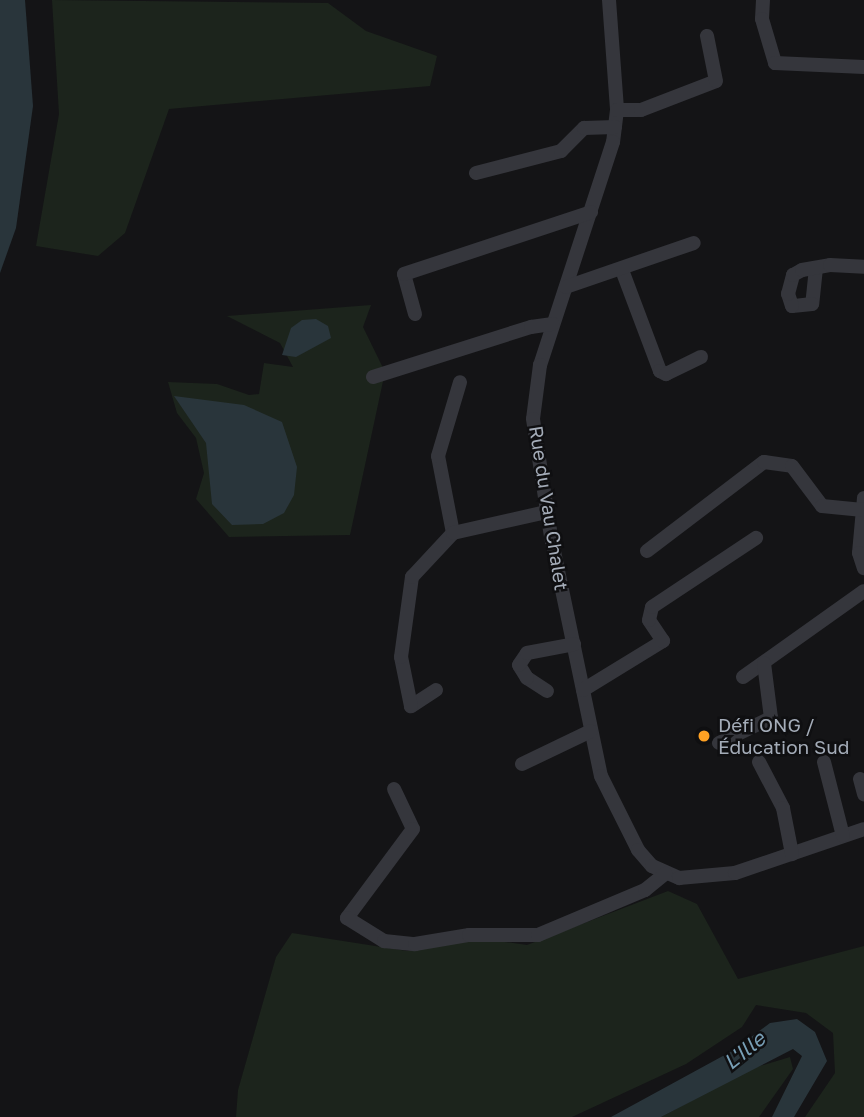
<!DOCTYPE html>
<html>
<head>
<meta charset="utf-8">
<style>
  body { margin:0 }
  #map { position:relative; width:864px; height:1117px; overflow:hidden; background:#141416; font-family:"Golos Text",sans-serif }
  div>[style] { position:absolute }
  .green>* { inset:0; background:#1c241c }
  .water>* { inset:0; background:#29353b }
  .minor>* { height:14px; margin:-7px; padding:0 7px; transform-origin:7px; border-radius:7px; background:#35363c }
  .dots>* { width:19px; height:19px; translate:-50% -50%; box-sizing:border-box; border:4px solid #0f0f11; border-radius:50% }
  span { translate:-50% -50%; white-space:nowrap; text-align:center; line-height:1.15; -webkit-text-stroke:5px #0f0f11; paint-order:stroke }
  .street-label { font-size:19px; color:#a4acb8 }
  .poi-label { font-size:19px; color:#a4acb8 }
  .left { translate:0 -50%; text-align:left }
  .water-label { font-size:21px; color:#789fb6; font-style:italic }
</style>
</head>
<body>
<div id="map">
  <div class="green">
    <div style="clip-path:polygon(52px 0,328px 3px,366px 31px,437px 56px,430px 86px,169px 109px,125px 233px,98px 256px,36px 246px,59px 114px)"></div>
    <div style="clip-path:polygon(371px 305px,363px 327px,385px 372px,350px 535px,229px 537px,196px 499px,204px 473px,196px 438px,177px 413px,168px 382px,217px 384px,249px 395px,259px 394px,264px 363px,293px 367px,280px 343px,227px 316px)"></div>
    <div style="clip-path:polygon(668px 891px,697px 904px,738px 979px,864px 946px,864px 1117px,805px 1117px,835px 1073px,833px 1033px,806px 1013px,756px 1005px,742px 1027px,686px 1064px,572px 1117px,236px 1117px,238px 1090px,276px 957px,292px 933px,407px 951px,484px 939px,527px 945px)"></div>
    <div style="clip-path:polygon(790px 1057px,793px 1069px,759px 1117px,661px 1117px,750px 1069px)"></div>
  </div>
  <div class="water">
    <div style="clip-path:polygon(0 0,25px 0,33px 106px,16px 228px,0 273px)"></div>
    <div style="clip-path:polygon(316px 319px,328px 326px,331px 338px,296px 357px,282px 355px,291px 328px,302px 320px)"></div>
    <div style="clip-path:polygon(174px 396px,244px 405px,282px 422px,297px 467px,294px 495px,284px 513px,263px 524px,232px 525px,212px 504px,206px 443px)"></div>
    <div style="clip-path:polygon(797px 1019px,815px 1032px,827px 1061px,794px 1117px,772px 1117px,802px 1056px,793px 1049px,661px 1117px,611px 1117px,732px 1051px,770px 1023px)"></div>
  </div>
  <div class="minor">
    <div style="left:609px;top:0;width:110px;rotate:85.8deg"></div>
    <div style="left:617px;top:110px;width:32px;rotate:97deg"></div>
    <div style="left:613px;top:142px;width:235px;rotate:108.1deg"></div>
    <div style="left:540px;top:365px;width:54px;rotate:97.4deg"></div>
    <div style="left:533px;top:419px;width:119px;rotate:81.3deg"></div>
    <div style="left:551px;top:537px;width:244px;rotate:78.2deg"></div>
    <div style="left:601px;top:776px;width:83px;rotate:63.4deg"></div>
    <div style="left:638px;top:850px;width:21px;rotate:49deg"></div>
    <div style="left:652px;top:866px;width:30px;rotate:24deg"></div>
    <div style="left:679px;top:878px;width:56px;rotate:-5.1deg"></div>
    <div style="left:735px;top:873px;width:136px;rotate:-18.8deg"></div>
    <div style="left:763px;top:0;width:19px;rotate:93deg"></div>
    <div style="left:762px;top:19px;width:46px;rotate:73.5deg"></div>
    <div style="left:775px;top:63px;width:89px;rotate:2.6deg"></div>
    <div style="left:617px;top:110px;width:24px"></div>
    <div style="left:641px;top:110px;width:80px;rotate:-21.1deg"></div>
    <div style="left:716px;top:81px;width:46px;rotate:-101.3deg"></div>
    <div style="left:476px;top:173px;width:88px;rotate:-14.5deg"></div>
    <div style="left:561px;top:151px;width:33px;rotate:-45deg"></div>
    <div style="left:584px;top:128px;width:31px;rotate:-2deg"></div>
    <div style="left:816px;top:268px;width:36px;rotate:96deg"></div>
    <div style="left:812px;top:304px;width:20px;rotate:174deg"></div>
    <div style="left:792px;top:306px;width:13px;rotate:-108deg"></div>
    <div style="left:788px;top:294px;width:20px;rotate:-75deg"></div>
    <div style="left:793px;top:275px;width:10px;rotate:-29deg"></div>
    <div style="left:802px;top:270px;width:28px;rotate:-10deg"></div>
    <div style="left:830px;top:265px;width:34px;rotate:3deg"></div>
    <div style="left:622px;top:270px;width:108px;rotate:69.4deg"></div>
    <div style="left:660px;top:371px;width:7px;rotate:27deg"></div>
    <div style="left:666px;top:374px;width:39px;rotate:-26deg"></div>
    <div style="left:566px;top:287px;width:135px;rotate:-19deg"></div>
    <div style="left:415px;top:314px;width:41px;rotate:-105.4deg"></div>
    <div style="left:404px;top:274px;width:197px;rotate:-18.3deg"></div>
    <div style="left:373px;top:377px;width:166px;rotate:-17.6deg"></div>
    <div style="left:531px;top:327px;width:22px;rotate:-8deg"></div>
    <div style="left:864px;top:498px;width:55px;rotate:95.2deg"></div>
    <div style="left:859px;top:553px;width:16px;rotate:72deg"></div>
    <div style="left:453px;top:533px;width:78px;rotate:-101deg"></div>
    <div style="left:438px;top:456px;width:77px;rotate:-73.4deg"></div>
    <div style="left:647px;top:551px;width:147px;rotate:-37.3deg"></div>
    <div style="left:764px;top:462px;width:28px;rotate:8deg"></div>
    <div style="left:792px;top:466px;width:50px;rotate:53.1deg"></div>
    <div style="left:822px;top:506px;width:41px;rotate:5.6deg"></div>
    <div style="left:743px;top:677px;width:148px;rotate:-35.4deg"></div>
    <div style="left:436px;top:690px;width:30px;rotate:147deg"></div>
    <div style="left:411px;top:706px;width:50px;rotate:-101.5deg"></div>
    <div style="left:401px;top:657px;width:81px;rotate:-82.2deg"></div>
    <div style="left:412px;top:577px;width:60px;rotate:-47deg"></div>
    <div style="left:453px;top:533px;width:95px;rotate:-12.7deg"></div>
    <div style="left:583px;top:690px;width:94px;rotate:-31.5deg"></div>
    <div style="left:663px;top:641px;width:25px;rotate:-124deg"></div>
    <div style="left:649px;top:620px;width:13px;rotate:-77deg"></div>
    <div style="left:652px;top:607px;width:125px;rotate:-33.6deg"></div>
    <div style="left:547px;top:691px;width:24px;rotate:-147deg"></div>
    <div style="left:527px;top:678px;width:15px;rotate:-122deg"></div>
    <div style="left:519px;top:665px;width:14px;rotate:-56deg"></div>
    <div style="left:527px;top:653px;width:48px;rotate:-10.8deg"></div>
    <div style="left:719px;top:743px;width:58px;rotate:-25.7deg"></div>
    <div style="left:771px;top:718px;width:55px;rotate:-97.3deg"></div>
    <div style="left:759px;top:762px;width:52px;rotate:62.4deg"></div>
    <div style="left:783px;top:808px;width:47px;rotate:78.9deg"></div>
    <div style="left:824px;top:762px;width:76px;rotate:75.6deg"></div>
    <div style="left:522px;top:764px;width:76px;rotate:-25.6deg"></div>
    <div style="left:860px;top:779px;width:16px;rotate:75deg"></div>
    <div style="left:394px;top:789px;width:44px;rotate:64.6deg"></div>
    <div style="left:413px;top:829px;width:111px;rotate:126.6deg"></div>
    <div style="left:347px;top:918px;width:44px;rotate:31.9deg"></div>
    <div style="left:384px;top:941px;width:31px;rotate:6deg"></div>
    <div style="left:415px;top:944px;width:55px;rotate:-9.5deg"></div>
    <div style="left:469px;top:935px;width:69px"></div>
    <div style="left:538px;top:935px;width:116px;rotate:-22.8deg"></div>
    <div style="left:645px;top:890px;width:26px;rotate:-39deg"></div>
  </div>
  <div class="dots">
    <div style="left:704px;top:736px;background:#ffa123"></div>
  </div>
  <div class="street-label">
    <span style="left:549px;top:508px;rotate:81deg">Rue du Vau Chalet</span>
  </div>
  <div class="poi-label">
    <span class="left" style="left:718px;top:736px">Défi ONG /<br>Éducation Sud</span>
  </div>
  <div class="water-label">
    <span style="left:744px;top:1050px;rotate:-39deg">L'Ille</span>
  </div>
</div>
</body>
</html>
